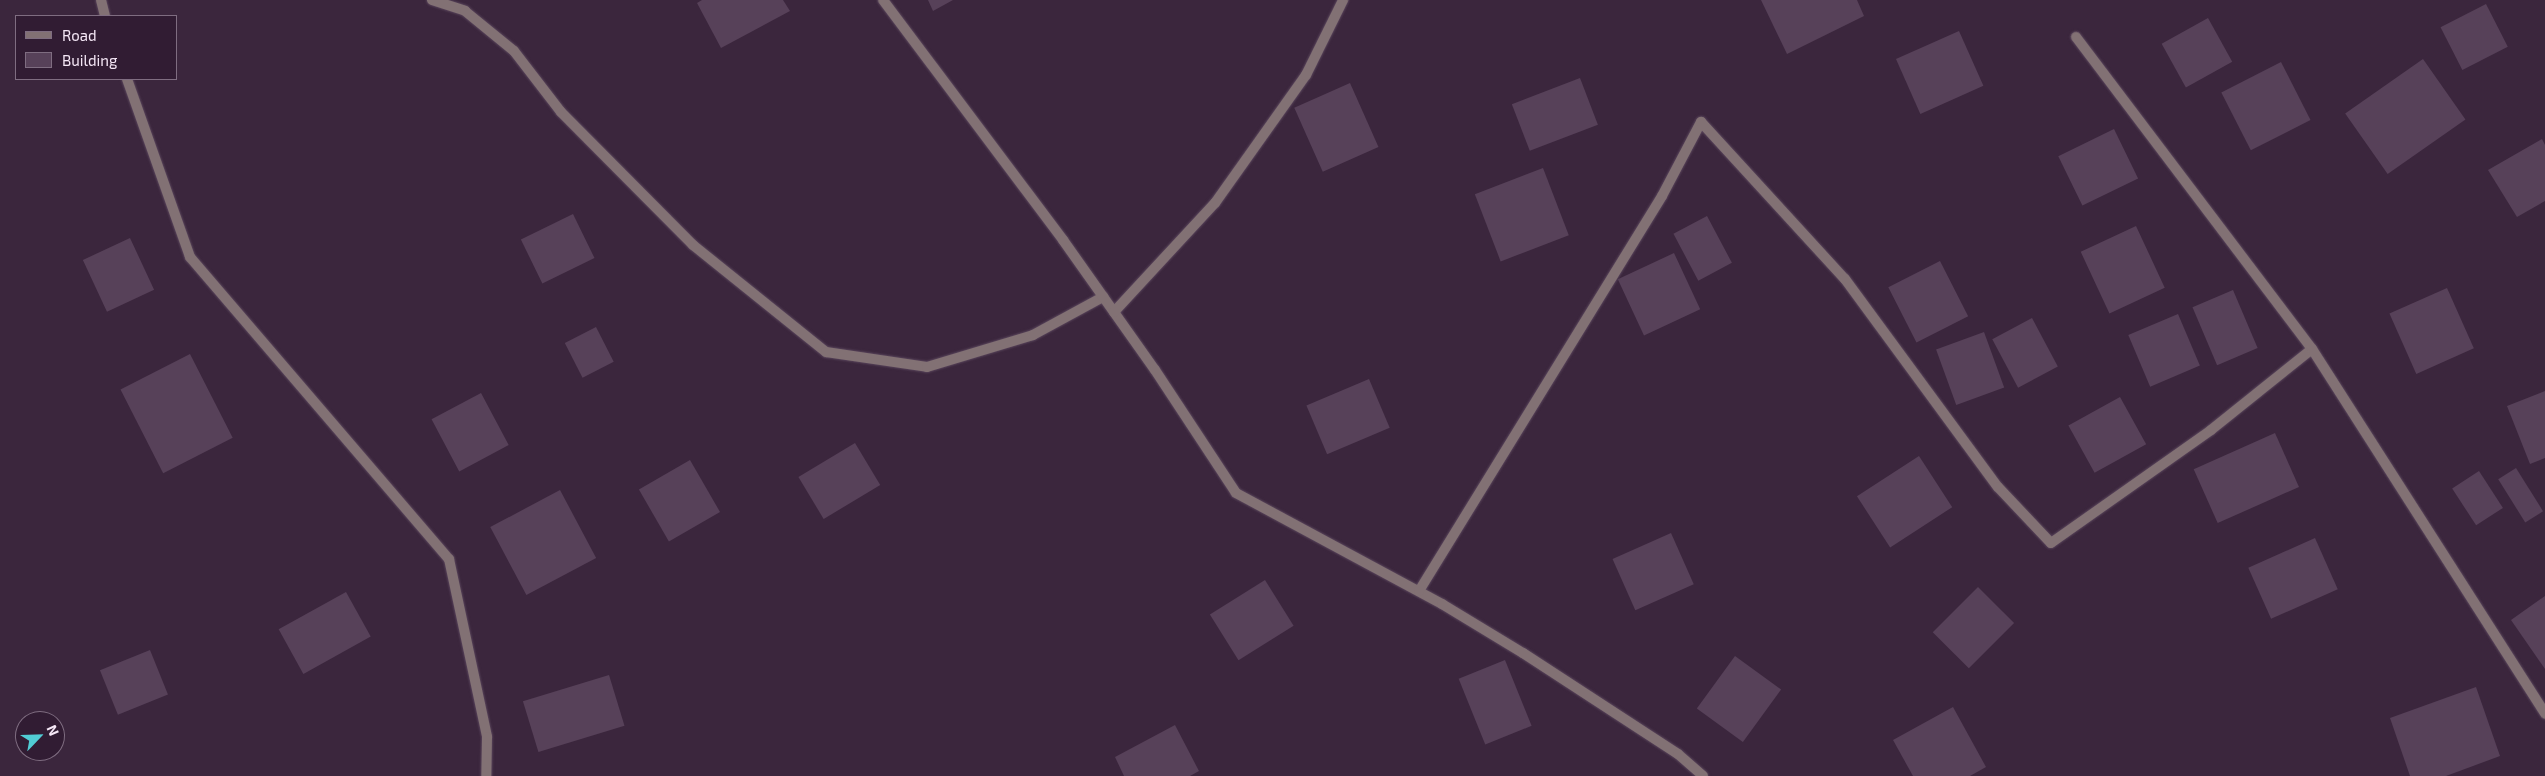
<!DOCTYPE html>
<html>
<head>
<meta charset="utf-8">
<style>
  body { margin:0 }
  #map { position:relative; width:2545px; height:776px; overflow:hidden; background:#3b263d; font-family:"Exo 2",sans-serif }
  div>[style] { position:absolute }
  .building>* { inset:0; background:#574159; transform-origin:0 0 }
  .roads { filter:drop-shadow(0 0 1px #59455b) drop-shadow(0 0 1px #59455b) }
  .street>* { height:10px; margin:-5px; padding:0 5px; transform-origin:5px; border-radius:5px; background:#827174 }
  span { translate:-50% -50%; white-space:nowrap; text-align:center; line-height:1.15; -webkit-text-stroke:5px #311c33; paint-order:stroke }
  .legend { position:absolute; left:15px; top:15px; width:162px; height:65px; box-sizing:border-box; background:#311c33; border:1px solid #7f6d81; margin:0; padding:6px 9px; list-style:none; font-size:15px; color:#f5e7f6 }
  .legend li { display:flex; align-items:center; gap:10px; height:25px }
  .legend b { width:25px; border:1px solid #7f6d81 }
  .north { position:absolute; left:15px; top:711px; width:50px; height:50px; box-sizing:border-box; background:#311c33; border:1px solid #7f6d81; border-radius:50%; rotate:66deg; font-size:14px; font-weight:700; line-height:20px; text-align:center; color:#f5e7f6 }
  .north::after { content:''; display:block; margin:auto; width:18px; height:22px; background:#51ccd4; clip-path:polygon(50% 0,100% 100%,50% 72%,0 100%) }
</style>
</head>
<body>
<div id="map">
  <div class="building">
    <div style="clip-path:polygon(702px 0,783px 0,790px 11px,721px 48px,697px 3px)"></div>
    <div style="clip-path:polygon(928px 0,953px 0,933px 11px)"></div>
    <div style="clip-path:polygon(1761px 0,1857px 0,1864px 16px,1787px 54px)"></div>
    <div style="left:2486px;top:4px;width:48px;height:51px;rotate:63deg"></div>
    <div style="left:2208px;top:18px;width:50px;height:53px;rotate:61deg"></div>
    <div style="left:1959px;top:31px;width:60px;height:69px;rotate:66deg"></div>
    <div style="left:2423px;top:59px;width:74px;height:95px;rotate:55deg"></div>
    <div style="left:2281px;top:62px;width:65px;height:67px;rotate:63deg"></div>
    <div style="left:1580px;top:78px;width:50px;height:73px;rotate:69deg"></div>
    <div style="left:1350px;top:83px;width:70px;height:61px;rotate:66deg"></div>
    <div style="left:2114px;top:129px;width:55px;height:62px;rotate:64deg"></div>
    <div style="clip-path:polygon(2542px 139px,2545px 145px,2545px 201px,2517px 217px,2488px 170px)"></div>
    <div style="left:1543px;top:168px;width:72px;height:73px;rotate:69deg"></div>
    <div style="left:573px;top:214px;width:49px;height:58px;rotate:64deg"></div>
    <div style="left:1707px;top:216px;width:53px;height:38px;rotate:62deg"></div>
    <div style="left:2136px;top:226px;width:68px;height:61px;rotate:65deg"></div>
    <div style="left:130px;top:238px;width:57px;height:52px;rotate:65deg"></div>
    <div style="left:1674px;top:253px;width:62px;height:62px;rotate:65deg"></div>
    <div style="left:1940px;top:261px;width:62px;height:58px;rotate:63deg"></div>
    <div style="left:2447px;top:288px;width:66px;height:63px;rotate:66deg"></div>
    <div style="left:2233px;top:290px;width:63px;height:44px;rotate:67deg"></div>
    <div style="left:2178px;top:314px;width:56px;height:54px;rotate:67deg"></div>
    <div style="left:2032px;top:318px;width:55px;height:45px;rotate:62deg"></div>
    <div style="left:596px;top:327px;width:39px;height:35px;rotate:63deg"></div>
    <div style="left:1984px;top:332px;width:59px;height:51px;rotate:70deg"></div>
    <div style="left:190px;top:354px;width:94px;height:78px;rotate:63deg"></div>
    <div style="left:1369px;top:379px;width:53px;height:68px;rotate:67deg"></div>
    <div style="clip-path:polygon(2545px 391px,2545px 458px,2530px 464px,2507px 406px)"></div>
    <div style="left:481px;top:393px;width:59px;height:56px;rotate:62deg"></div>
    <div style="left:2120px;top:397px;width:54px;height:59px;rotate:61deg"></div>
    <div style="left:2275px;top:433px;width:59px;height:89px;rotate:66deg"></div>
    <div style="left:855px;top:443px;width:49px;height:66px;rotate:59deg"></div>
    <div style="left:1919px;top:456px;width:61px;height:74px;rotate:57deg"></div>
    <div style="left:690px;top:460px;width:60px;height:59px;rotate:60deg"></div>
    <div style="left:2516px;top:468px;width:51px;height:21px;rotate:58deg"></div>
    <div style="left:2479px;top:471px;width:44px;height:32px;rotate:57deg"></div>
    <div style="left:560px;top:490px;width:77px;height:79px;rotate:62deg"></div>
    <div style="left:1671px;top:533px;width:56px;height:64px;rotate:66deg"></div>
    <div style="left:2315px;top:538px;width:56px;height:73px;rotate:66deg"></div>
    <div style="left:1265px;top:580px;width:54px;height:65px;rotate:58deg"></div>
    <div style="left:1978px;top:587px;width:51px;height:64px;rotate:45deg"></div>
    <div style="left:346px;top:592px;width:51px;height:77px;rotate:61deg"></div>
    <div style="clip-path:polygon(2545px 596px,2545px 669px,2511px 620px)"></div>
    <div style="left:150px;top:650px;width:48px;height:54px;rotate:68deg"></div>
    <div style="left:1735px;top:656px;width:57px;height:65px;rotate:36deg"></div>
    <div style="left:1505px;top:660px;width:71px;height:50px;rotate:68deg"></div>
    <div style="left:609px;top:675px;width:53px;height:90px;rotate:73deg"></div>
    <div style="clip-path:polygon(2476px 687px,2500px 756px,2446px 776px,2410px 776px,2390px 718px)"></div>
    <div style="clip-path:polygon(1953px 707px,1986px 767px,1970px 776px,1913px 776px,1893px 740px)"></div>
    <div style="clip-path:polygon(1175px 725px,1199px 771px,1190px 776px,1124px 776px,1115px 757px)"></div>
  </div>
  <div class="roads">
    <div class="street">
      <div style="left:101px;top:0;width:16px;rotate:76deg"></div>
      <div style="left:432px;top:0;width:35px;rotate:18deg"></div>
      <div style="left:465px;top:11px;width:63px;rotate:39.2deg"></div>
      <div style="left:514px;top:51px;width:77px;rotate:52.4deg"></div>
      <div style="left:561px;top:112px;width:187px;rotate:45.2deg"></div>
      <div style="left:693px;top:245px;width:171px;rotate:38.8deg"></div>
      <div style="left:826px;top:352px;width:102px;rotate:8.4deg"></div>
      <div style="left:927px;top:367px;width:111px;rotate:-16.8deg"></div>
      <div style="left:1033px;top:335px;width:80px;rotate:-28.5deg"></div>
      <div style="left:883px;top:0;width:300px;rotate:53.1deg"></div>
      <div style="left:1063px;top:240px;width:159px;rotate:54.7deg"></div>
      <div style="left:1155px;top:370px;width:147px;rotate:56.6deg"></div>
      <div style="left:1236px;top:493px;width:234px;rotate:28.3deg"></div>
      <div style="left:1442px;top:604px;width:95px;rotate:31.2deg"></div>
      <div style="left:1523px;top:653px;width:185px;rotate:33.1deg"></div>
      <div style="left:1678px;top:754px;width:33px;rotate:41deg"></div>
      <div style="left:2076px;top:37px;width:391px;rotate:52.9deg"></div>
      <div style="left:127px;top:79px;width:189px;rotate:70.5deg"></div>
      <div style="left:190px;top:257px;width:398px;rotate:49.4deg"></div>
      <div style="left:449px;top:559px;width:182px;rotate:77.9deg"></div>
      <div style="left:487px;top:737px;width:39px;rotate:91deg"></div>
      <div style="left:1114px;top:312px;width:149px;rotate:-47.2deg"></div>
      <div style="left:1215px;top:203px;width:157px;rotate:-54.6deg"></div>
      <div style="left:1306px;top:75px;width:84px;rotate:-63.7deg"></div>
      <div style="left:1419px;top:591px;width:464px;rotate:-58.4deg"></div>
      <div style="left:1662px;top:196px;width:84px;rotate:-62.2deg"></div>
      <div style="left:1701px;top:122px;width:213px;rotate:47.5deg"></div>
      <div style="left:1845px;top:279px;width:258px;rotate:53.7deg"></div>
      <div style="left:1998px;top:487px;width:77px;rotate:46.6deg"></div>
      <div style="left:2051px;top:543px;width:196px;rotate:-35.2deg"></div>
      <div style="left:2211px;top:430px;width:129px;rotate:-38.7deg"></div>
      <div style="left:2312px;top:349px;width:433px;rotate:57.4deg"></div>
    </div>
  </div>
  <ul class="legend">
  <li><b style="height:6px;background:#827174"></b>Road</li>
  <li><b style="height:14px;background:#574159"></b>Building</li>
  </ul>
  <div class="north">N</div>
</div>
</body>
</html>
